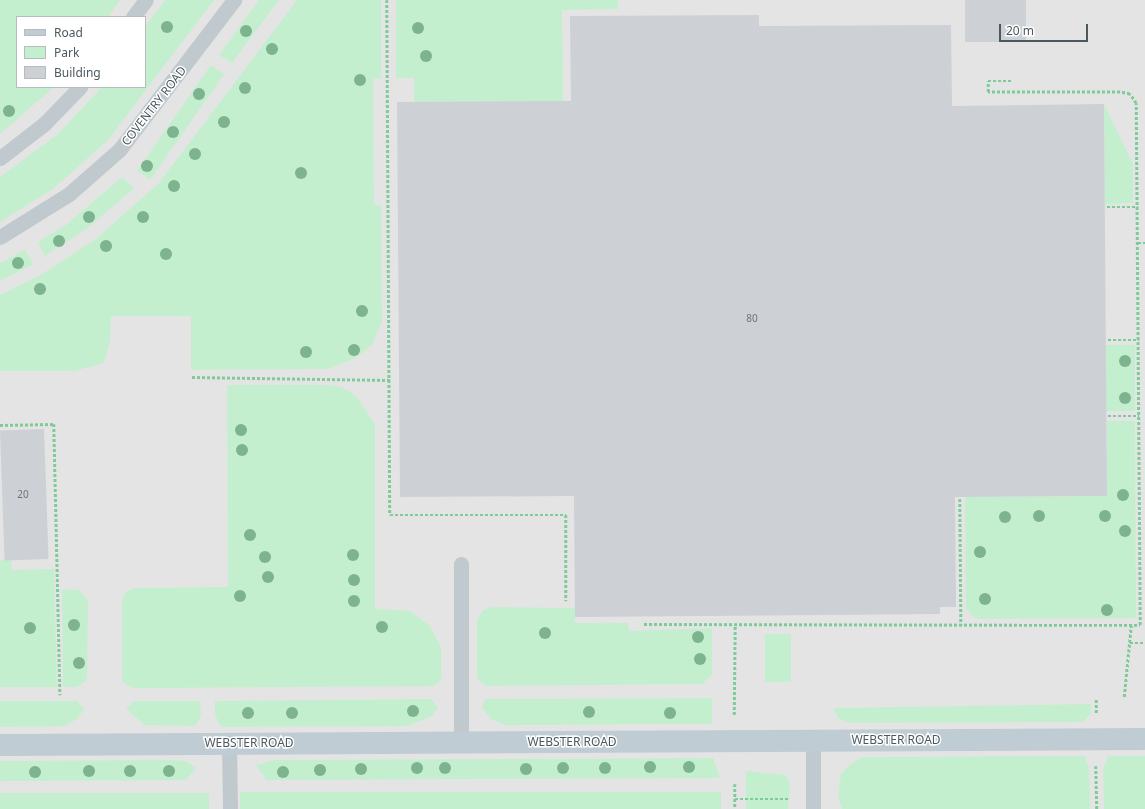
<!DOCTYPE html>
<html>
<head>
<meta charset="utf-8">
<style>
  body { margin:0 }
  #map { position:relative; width:1145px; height:809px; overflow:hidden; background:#f4f2f3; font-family:"Noto Sans",sans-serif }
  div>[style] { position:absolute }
  .education>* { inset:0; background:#e5e4e4 }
  .green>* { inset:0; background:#c4efce; transform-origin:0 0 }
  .building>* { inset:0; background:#cdd0d4; transform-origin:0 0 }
  .path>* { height:2.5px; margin-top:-1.25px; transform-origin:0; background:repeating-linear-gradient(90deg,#7dcc98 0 3px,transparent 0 5px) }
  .lane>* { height:15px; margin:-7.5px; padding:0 7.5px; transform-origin:7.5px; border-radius:7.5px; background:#bfc9ce }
  .secondary>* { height:22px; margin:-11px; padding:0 11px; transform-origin:11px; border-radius:11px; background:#bfccd3 }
  .trees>* { width:12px; height:12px; margin:-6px; border-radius:50%; background:#7db38f }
  span { translate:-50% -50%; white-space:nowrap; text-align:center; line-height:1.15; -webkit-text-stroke:3px #fff; paint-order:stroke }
  .number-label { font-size:10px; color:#6c777c }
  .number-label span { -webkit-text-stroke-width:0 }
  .street-label { font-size:12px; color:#4b595f }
  .legend { position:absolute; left:16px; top:16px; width:130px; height:72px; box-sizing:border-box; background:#fff; border:1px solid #b7bdbf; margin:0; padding:5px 7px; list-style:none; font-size:12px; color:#4b595f }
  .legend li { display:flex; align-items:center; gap:8px; height:20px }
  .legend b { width:20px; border:1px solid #b7bdbf }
  .scale { position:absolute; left:999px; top:24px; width:89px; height:18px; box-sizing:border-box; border:2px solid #4b595f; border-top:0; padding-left:5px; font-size:12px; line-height:14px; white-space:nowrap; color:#4b595f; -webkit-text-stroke:3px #fff; paint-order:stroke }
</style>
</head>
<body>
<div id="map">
  <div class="education">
    <div style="clip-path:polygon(evenodd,0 0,1145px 0,1145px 809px,0 809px,0 0,17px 17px,145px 17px,145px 87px,17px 87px,17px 17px)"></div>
  </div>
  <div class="green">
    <div style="clip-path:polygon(0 0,120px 0,108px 17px,17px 17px,17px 87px,54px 87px,0 134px)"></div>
    <div style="clip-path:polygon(165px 0,214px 0,108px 140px,53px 189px,0 222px,0 177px,58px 134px,102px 87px,145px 87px,145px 27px)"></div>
    <div style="clip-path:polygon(259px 0,279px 0,232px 63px,219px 55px)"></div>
    <div style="clip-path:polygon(297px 0,381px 0,381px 78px,373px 79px,374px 205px,381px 205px,382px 322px,372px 345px,355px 358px,328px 369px,191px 370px,191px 316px,111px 316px,110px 341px,104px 363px,74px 371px,0 371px,0 295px,39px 276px,96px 239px,159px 183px)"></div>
    <div style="clip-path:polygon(396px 0,618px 0,618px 9px,562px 10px,563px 101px,414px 102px,414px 78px,396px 78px)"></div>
    <div style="left:211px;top:65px;width:16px;height:129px;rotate:35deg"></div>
    <div style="clip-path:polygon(1104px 104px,1133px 164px,1133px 203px,1105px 204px)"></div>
    <div style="clip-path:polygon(122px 177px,134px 188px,89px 227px,45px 256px,38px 242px,67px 224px)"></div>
    <div style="clip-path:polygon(25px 250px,33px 264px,0 281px,0 263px)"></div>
    <div style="left:1135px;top:345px;width:66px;height:29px;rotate:90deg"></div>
    <div style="clip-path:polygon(227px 385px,328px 385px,342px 387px,357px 397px,375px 424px,375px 609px,410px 611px,430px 626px,441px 647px,441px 679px,434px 686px,133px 688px,122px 682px,122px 600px,126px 592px,133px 588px,228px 587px)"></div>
    <div style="clip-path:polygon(1107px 421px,1135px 421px,1136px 618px,979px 619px,972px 616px,966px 608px,965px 497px,1107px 496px)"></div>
    <div style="clip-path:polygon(0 560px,11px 560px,12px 570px,54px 569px,57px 687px,0 687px)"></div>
    <div style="clip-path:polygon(62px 589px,79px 590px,88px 600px,87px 680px,77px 687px,63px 687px)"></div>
    <div style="clip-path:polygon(491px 607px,575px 608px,575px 623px,628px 623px,629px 631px,712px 628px,712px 675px,702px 684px,486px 686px,477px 679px,477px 620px,482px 611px)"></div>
    <div style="left:765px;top:634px;width:26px;height:48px"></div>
    <div style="clip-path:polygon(712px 698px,712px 724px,505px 725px,491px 719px,482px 708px,485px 699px)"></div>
    <div style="clip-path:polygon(431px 699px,438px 707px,432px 716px,408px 726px,221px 727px,215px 715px,215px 701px)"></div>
    <div style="clip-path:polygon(0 701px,77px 701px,84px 709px,77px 719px,64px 726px,0 727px)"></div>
    <div style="clip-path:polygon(134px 701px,200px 701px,201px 716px,195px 726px,145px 725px,126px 709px)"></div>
    <div style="clip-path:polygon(1091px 704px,1091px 713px,1083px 722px,850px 723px,838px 718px,833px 708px)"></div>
    <div style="clip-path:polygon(1085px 756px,1089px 769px,1090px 809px,842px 809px,838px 797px,841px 774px,853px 762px,864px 757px)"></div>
    <div style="clip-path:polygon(1108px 756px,1145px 756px,1145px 809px,1104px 809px,1103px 769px)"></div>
    <div style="clip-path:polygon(713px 758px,720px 778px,266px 780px,256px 765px,273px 760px)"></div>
    <div style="clip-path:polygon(172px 760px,186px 761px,196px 768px,186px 780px,0 781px,0 761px)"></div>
    <div style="clip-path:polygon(746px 771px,785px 775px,790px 783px,788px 809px,746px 809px)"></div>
    <div style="left:721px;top:792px;width:17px;height:481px;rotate:90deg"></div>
    <div style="left:209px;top:793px;width:16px;height:209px;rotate:90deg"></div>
  </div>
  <div class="building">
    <div style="left:965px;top:0;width:61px;height:42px"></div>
    <div style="clip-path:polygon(759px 15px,759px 26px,951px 25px,952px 106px,1104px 104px,1107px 496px,955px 497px,956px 607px,940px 607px,940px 614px,575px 617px,574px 496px,400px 497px,397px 102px,571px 101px,570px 16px)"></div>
    <div style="left:44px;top:429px;width:130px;height:44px;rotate:88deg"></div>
  </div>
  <div class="path">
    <div style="left:387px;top:0;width:515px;rotate:89.67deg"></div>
    <div style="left:390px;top:515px;width:176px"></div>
    <div style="left:566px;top:515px;width:86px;rotate:90deg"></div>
    <div style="left:1107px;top:207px;width:31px"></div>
    <div style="left:1138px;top:243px;width:7px"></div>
    <div style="left:1108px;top:340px;width:31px"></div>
    <div style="left:192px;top:377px;width:198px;rotate:0.9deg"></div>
    <div style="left:1108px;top:416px;width:31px"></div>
    <div style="left:0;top:425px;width:54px;rotate:-1.1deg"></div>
    <div style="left:54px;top:424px;width:271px;rotate:88.7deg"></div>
    <div style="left:960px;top:499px;width:126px;rotate:89.5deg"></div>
    <div style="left:644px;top:624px;width:496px;rotate:0.1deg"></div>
    <div style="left:1140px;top:625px;width:522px;rotate:-90.44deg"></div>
    <div style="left:1136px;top:103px;width:11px;rotate:-124deg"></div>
    <div style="left:1130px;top:94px;width:10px;rotate:-169deg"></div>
    <div style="left:1120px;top:92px;width:132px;rotate:180deg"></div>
    <div style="left:988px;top:92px;width:11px;rotate:-90deg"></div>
    <div style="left:988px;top:81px;width:25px"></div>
    <div style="left:1130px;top:643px;width:15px"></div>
    <div style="left:1124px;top:697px;width:72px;rotate:-84.4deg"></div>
    <div style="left:1096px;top:713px;width:15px;rotate:-90deg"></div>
    <div style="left:734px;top:715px;width:89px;rotate:-89.4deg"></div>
    <div style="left:1096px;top:766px;width:43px;rotate:88.7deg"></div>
    <div style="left:735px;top:784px;width:25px;rotate:90deg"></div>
    <div style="left:735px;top:799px;width:55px"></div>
  </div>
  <div class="lane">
    <div style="left:133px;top:17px;width:21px;rotate:-53deg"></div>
    <div style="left:0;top:158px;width:56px;rotate:-37.7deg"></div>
    <div style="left:44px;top:124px;width:52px;rotate:-45.8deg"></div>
    <div style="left:0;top:237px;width:81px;rotate:-31.9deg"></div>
    <div style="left:69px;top:194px;width:68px;rotate:-41.4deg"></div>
    <div style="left:120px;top:149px;width:188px;rotate:-52.6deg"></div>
    <div style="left:461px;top:564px;width:179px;rotate:90deg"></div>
    <div style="left:813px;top:740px;width:69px;rotate:90deg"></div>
    <div style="left:229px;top:743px;width:66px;rotate:89.1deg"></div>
  </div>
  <div class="secondary">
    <div style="left:0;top:745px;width:1145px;rotate:-0.3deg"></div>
  </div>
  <div class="trees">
    <div style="left:167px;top:27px"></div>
    <div style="left:418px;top:28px"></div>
    <div style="left:246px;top:31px"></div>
    <div style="left:272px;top:49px"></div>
    <div style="left:426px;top:56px"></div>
    <div style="left:360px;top:80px"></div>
    <div style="left:245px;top:88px"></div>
    <div style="left:199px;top:94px"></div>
    <div style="left:9px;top:111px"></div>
    <div style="left:224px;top:122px"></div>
    <div style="left:173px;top:132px"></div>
    <div style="left:195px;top:154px"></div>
    <div style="left:147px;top:166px"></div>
    <div style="left:301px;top:173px"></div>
    <div style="left:174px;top:186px"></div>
    <div style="left:89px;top:217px"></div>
    <div style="left:143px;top:217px"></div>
    <div style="left:59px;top:241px"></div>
    <div style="left:106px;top:246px"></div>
    <div style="left:166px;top:254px"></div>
    <div style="left:18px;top:263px"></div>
    <div style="left:40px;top:289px"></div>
    <div style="left:362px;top:311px"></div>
    <div style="left:354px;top:350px"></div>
    <div style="left:306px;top:352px"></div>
    <div style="left:1125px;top:361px"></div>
    <div style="left:1125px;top:398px"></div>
    <div style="left:241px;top:430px"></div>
    <div style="left:242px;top:450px"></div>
    <div style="left:1123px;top:495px"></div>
    <div style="left:1039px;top:516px"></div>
    <div style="left:1105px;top:516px"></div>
    <div style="left:1005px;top:517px"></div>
    <div style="left:1125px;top:531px"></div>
    <div style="left:250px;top:535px"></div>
    <div style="left:980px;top:552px"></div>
    <div style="left:353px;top:555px"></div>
    <div style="left:265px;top:557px"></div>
    <div style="left:268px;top:577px"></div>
    <div style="left:354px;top:580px"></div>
    <div style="left:240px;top:596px"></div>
    <div style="left:985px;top:599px"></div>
    <div style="left:354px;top:601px"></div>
    <div style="left:1107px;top:610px"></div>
    <div style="left:74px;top:625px"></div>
    <div style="left:382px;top:627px"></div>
    <div style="left:30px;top:628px"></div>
    <div style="left:545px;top:633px"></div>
    <div style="left:698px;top:637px"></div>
    <div style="left:700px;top:659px"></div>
    <div style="left:79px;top:663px"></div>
    <div style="left:413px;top:711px"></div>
    <div style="left:589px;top:712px"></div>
    <div style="left:248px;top:713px"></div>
    <div style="left:292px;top:713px"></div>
    <div style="left:670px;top:713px"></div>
    <div style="left:650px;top:767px"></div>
    <div style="left:689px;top:767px"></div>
    <div style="left:417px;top:768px"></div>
    <div style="left:445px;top:768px"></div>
    <div style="left:563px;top:768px"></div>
    <div style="left:605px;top:768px"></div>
    <div style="left:361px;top:769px"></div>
    <div style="left:526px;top:769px"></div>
    <div style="left:320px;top:770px"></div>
    <div style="left:89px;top:771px"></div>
    <div style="left:130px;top:771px"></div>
    <div style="left:169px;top:771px"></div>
    <div style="left:35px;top:772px"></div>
    <div style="left:283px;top:772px"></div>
  </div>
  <div class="number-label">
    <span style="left:752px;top:319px">80</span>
    <span style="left:23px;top:495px">20</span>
  </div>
  <div class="street-label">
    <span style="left:154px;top:106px;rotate:-52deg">COVENTRY ROAD</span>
    <span style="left:896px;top:740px">WEBSTER ROAD</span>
    <span style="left:572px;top:742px">WEBSTER ROAD</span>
    <span style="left:249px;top:743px">WEBSTER ROAD</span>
  </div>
  <ul class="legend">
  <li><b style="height:5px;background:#bfccd3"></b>Road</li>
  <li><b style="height:11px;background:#c4efce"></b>Park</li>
  <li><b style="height:11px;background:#cdd0d4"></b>Building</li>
  </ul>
  <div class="scale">20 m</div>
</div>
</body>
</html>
